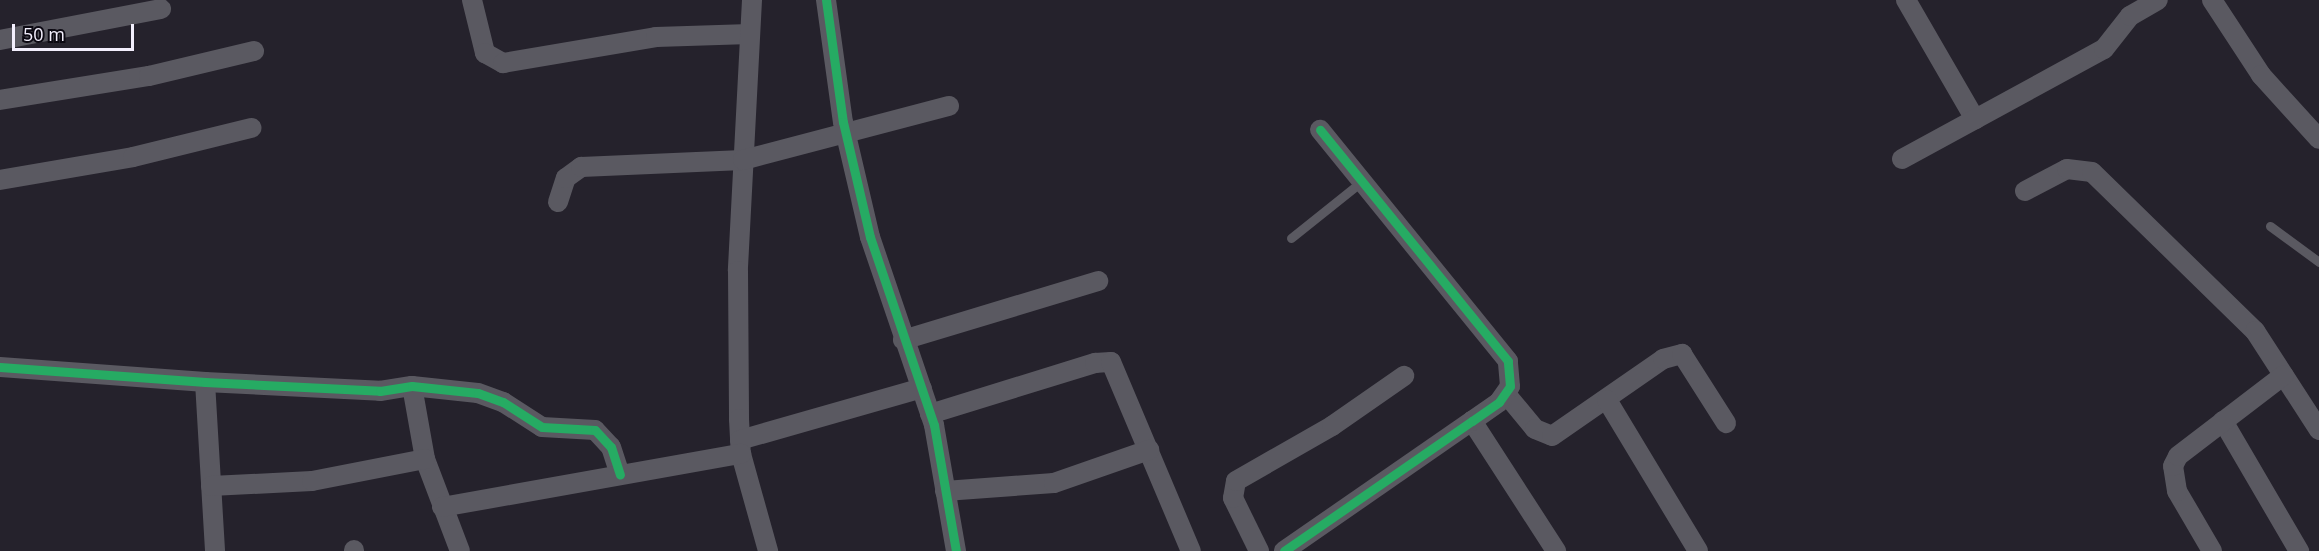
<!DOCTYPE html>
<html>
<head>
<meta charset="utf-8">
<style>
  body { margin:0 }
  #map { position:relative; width:2319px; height:551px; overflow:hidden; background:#25222c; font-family:"Open Sans",sans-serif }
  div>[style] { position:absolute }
  .service>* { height:9px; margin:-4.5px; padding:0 4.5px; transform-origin:4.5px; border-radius:4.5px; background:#5a5961 }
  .minor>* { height:20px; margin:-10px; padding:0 10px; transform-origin:10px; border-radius:10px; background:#5a5961 }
  .cycleway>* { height:9px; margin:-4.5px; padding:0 4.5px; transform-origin:4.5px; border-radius:4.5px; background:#26ab63 }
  span { translate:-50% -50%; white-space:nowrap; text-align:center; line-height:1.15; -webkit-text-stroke:5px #0c0912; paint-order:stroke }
  .scale { position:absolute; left:12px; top:24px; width:122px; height:27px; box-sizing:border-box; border:3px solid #f3effd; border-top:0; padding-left:8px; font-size:18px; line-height:21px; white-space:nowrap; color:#f3effd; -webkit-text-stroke:4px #0c0912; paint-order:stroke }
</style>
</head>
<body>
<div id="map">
  <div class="service">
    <div style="left:2270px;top:226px;width:61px;rotate:36.3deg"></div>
    <div style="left:1291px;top:238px;width:88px;rotate:-38.6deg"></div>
  </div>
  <div class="minor">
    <div style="left:472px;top:0;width:55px;rotate:76.2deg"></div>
    <div style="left:485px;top:53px;width:21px;rotate:29deg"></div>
    <div style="left:503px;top:63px;width:155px;rotate:-9.6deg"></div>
    <div style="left:656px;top:37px;width:94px;rotate:-1.8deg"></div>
    <div style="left:752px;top:0;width:271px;rotate:93deg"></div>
    <div style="left:738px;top:271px;width:148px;rotate:89.6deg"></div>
    <div style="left:739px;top:419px;width:35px;rotate:87deg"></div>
    <div style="left:741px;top:454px;width:101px;rotate:74.4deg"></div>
    <div style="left:826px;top:0;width:123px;rotate:82.1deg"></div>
    <div style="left:843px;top:122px;width:118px;rotate:76.8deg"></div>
    <div style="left:870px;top:237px;width:199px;rotate:71.2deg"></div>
    <div style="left:934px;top:425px;width:128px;rotate:80.1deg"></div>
    <div style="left:1906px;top:0;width:138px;rotate:59.9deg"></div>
    <div style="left:2212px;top:0;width:90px;rotate:56.8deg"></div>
    <div style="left:2261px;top:75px;width:86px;rotate:47.8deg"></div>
    <div style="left:0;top:40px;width:164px;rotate:-10.9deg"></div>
    <div style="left:0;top:100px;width:151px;rotate:-9.2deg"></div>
    <div style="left:149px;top:76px;width:108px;rotate:-13.4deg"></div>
    <div style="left:1902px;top:159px;width:230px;rotate:-28.6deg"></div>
    <div style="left:2104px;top:49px;width:42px;rotate:-51.8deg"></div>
    <div style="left:2130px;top:16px;width:32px;rotate:-30deg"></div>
    <div style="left:0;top:180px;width:135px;rotate:-9.8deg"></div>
    <div style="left:133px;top:157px;width:122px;rotate:-13.8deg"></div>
    <div style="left:2025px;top:191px;width:47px;rotate:-27.6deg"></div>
    <div style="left:2067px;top:169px;width:25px;rotate:7deg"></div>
    <div style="left:2092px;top:172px;width:228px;rotate:44.3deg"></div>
    <div style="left:2255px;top:331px;width:118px;rotate:57.1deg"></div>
    <div style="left:558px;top:202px;width:25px;rotate:-72deg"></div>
    <div style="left:566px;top:178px;width:19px;rotate:-36deg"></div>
    <div style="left:581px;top:167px;width:162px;rotate:-2.5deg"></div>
    <div style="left:743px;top:160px;width:213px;rotate:-14.7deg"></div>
    <div style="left:903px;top:340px;width:204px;rotate:-16.8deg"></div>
    <div style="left:0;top:367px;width:206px;rotate:4.2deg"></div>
    <div style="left:205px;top:382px;width:175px;rotate:2.9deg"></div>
    <div style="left:380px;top:391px;width:32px;rotate:-9deg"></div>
    <div style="left:412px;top:386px;width:66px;rotate:6.1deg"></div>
    <div style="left:478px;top:393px;width:27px;rotate:20deg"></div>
    <div style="left:503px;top:402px;width:46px;rotate:32.7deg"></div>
    <div style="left:542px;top:427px;width:53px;rotate:3.2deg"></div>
    <div style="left:595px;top:430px;width:23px;rotate:47deg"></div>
    <div style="left:611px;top:447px;width:29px;rotate:72deg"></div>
    <div style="left:205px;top:382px;width:169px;rotate:86.6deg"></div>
    <div style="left:412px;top:386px;width:74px;rotate:79.9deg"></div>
    <div style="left:425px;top:459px;width:98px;rotate:69.2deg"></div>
    <div style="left:1506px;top:394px;width:45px;rotate:50.4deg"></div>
    <div style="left:1535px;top:429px;width:18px;rotate:22deg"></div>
    <div style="left:1552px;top:436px;width:135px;rotate:-34.7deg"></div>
    <div style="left:1663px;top:359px;width:20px;rotate:-15deg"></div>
    <div style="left:1682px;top:354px;width:82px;rotate:57.5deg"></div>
    <div style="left:1607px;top:400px;width:176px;rotate:58.9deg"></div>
    <div style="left:930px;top:414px;width:173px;rotate:-17.2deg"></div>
    <div style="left:1095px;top:363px;width:16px;rotate:-4deg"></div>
    <div style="left:1111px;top:362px;width:205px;rotate:67.1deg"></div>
    <div style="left:1472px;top:421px;width:155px;rotate:57.1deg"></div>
    <div style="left:2223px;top:421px;width:151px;rotate:59.7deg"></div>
    <div style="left:740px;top:440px;width:189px;rotate:-15.9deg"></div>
    <div style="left:211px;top:486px;width:101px;rotate:-2.8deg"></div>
    <div style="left:312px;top:481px;width:115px;rotate:-11deg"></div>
    <div style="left:945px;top:491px;width:109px;rotate:-4.2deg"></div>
    <div style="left:1054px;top:483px;width:101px;rotate:-19.2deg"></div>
    <div style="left:442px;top:507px;width:304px;rotate:-10.1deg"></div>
    <div style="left:354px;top:550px;width:1px;rotate:90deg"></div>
    <div style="left:1259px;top:551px;width:59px;rotate:-116.1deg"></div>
    <div style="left:1233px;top:498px;width:17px;rotate:-80deg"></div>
    <div style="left:1236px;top:481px;width:111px;rotate:-29.8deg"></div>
    <div style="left:1332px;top:426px;width:88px;rotate:-34.8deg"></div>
    <div style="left:1284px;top:551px;width:229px;rotate:-34.7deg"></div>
    <div style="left:1472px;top:421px;width:33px;rotate:-35deg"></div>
    <div style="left:1499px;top:402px;width:19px;rotate:-55deg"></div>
    <div style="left:1510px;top:386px;width:25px;rotate:-95deg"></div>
    <div style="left:1508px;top:361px;width:298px;rotate:-129.1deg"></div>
    <div style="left:2212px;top:551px;width:69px;rotate:-120.3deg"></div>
    <div style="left:2177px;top:491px;width:25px;rotate:-99deg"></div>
    <div style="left:2173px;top:466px;width:11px;rotate:-63deg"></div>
    <div style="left:2178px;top:456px;width:133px;rotate:-37.4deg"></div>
  </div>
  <div class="cycleway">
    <div style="left:826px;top:0;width:123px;rotate:82.1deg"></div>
    <div style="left:843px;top:122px;width:118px;rotate:76.8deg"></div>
    <div style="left:870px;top:237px;width:199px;rotate:71.2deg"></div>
    <div style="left:934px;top:425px;width:128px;rotate:80.1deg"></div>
    <div style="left:0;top:367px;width:206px;rotate:4.2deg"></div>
    <div style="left:205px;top:382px;width:175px;rotate:2.9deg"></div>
    <div style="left:380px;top:391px;width:32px;rotate:-9deg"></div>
    <div style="left:412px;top:386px;width:66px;rotate:6.1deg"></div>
    <div style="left:478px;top:393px;width:27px;rotate:20deg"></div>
    <div style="left:503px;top:402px;width:46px;rotate:32.7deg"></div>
    <div style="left:542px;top:427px;width:53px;rotate:3.2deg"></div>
    <div style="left:595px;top:430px;width:23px;rotate:47deg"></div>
    <div style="left:611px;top:447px;width:29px;rotate:72deg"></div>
    <div style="left:1284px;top:551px;width:229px;rotate:-34.7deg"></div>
    <div style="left:1472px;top:421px;width:33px;rotate:-35deg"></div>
    <div style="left:1499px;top:402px;width:19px;rotate:-55deg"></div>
    <div style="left:1510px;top:386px;width:25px;rotate:-95deg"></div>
    <div style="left:1508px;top:361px;width:298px;rotate:-129.1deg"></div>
  </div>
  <div class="scale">50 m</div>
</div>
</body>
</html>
